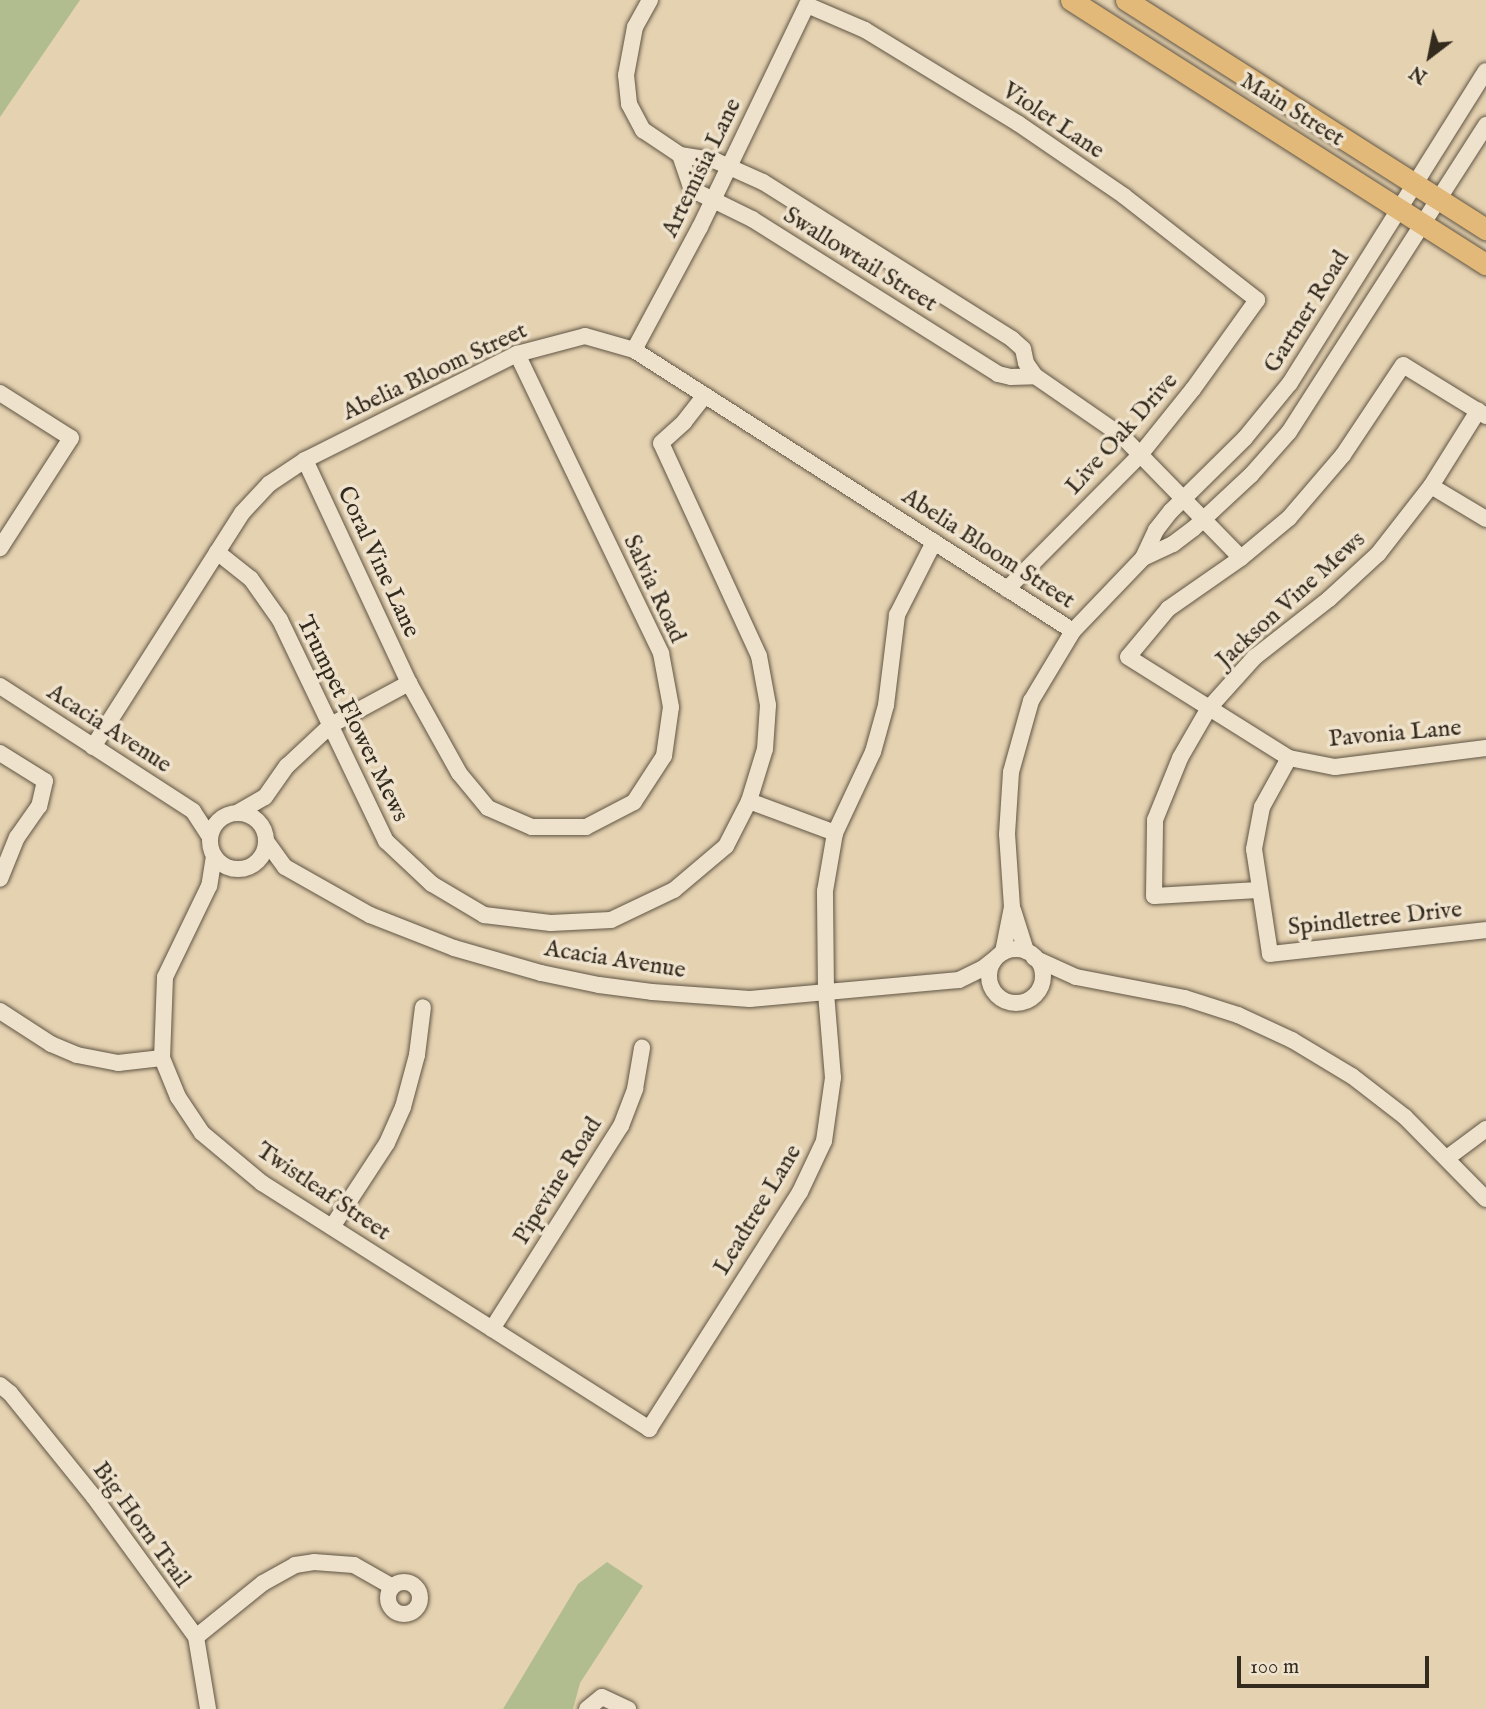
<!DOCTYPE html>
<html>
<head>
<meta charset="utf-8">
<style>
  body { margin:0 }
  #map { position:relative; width:1486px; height:1709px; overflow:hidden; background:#e5d2b1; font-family:"IM FELL English",serif }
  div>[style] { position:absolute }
  .green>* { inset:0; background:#b1bd8e }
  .roads { filter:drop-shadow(0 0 2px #605544) drop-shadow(0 0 2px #605544) }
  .minor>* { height:16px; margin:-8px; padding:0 8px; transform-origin:8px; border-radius:8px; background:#eee2cc }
  .minor>.ring { margin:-8px; padding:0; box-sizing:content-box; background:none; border:16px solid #eee2cc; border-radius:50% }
  .major>* { height:21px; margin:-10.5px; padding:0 10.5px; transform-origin:10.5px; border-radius:10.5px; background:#e2b978 }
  span { translate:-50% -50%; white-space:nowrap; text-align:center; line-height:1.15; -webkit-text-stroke:7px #eee2cc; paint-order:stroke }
  .street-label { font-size:24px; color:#342b1f }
  .north { position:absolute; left:1395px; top:21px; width:70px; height:70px; -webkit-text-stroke:5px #eee2cc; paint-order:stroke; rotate:212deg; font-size:19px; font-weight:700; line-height:28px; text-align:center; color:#342b1f }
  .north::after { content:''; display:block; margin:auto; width:24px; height:32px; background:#342b1f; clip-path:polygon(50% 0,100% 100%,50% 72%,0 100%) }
  .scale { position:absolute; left:1237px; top:1656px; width:192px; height:32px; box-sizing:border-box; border:4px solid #342b1f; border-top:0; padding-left:9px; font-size:21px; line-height:24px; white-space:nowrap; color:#342b1f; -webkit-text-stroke:5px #eee2cc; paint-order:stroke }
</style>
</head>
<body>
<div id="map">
  <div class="green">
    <div style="clip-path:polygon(0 0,80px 0,0 117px)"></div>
    <div style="clip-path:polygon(607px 1562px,643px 1586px,580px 1683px,573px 1709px,503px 1709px,578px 1584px)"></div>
  </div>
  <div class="roads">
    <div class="minor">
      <div style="left:650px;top:0;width:31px;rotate:119deg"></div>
      <div style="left:635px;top:27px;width:49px;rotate:100.6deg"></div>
      <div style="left:626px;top:75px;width:29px;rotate:84deg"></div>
      <div style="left:629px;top:104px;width:30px;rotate:62deg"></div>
      <div style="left:643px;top:130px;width:45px;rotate:34deg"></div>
      <div style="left:680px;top:155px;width:36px;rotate:9deg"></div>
      <div style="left:716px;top:161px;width:51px;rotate:24.1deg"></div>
      <div style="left:763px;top:182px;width:294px;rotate:32.2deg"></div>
      <div style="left:1012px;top:339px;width:15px;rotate:42deg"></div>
      <div style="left:1023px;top:349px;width:14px;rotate:78deg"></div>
      <div style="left:1026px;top:363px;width:16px;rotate:55deg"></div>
      <div style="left:1035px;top:376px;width:106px;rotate:34.6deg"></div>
      <div style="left:1122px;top:436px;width:170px;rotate:45.7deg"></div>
      <div style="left:680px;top:155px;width:31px;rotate:71deg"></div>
      <div style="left:690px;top:184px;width:13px;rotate:45deg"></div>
      <div style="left:699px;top:193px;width:59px;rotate:26.1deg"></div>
      <div style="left:752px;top:219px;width:291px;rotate:32.2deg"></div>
      <div style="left:998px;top:374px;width:13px;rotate:13deg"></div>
      <div style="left:1011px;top:377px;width:24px;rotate:-2deg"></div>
      <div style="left:634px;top:350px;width:140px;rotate:-61.8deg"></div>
      <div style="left:700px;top:227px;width:246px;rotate:-64.3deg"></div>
      <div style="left:807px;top:5px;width:63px;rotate:23.3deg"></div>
      <div style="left:865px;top:30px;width:180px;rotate:31.4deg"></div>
      <div style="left:1019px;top:124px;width:127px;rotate:34.4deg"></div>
      <div style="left:1124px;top:196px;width:169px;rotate:38deg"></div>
      <div style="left:1257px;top:300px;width:110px;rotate:125.7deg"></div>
      <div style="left:1193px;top:389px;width:85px;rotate:128.8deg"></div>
      <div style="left:1140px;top:455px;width:189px;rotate:134.8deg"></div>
      <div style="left:0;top:393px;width:84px;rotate:32.4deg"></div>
      <div style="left:71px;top:438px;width:131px;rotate:122.8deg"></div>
      <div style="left:1486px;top:416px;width:97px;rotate:-148.4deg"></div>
      <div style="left:1403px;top:365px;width:108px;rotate:123.7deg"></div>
      <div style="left:1343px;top:455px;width:83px;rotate:130.6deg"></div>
      <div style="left:1289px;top:518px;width:62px;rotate:140.2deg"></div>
      <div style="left:1241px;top:558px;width:89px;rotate:145.1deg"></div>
      <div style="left:1168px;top:609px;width:62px;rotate:129.8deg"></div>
      <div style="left:1128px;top:657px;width:190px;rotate:32.1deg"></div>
      <div style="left:1289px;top:758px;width:47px;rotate:11.1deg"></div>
      <div style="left:1335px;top:767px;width:152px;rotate:-7.2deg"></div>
      <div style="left:305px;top:460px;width:246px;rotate:65deg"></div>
      <div style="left:409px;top:683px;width:103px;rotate:60.9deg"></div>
      <div style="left:459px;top:773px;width:45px;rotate:50.4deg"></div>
      <div style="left:488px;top:808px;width:48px;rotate:23.4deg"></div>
      <div style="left:532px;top:827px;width:54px"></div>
      <div style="left:586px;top:827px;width:54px;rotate:-27.5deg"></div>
      <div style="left:634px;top:802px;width:55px;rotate:-56.9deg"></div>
      <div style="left:664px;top:756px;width:49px;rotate:-81.9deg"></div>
      <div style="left:671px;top:707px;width:55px;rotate:-100.5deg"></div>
      <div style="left:661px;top:653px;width:332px;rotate:-115.7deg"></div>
      <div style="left:1431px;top:486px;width:64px;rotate:31deg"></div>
      <div style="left:217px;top:552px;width:43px;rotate:38.5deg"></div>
      <div style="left:251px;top:579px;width:50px;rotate:54.7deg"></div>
      <div style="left:280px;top:620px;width:245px;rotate:64.4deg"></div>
      <div style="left:386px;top:841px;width:63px;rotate:43.1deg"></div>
      <div style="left:432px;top:884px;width:61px;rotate:30.8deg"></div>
      <div style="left:484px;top:915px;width:67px;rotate:6.8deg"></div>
      <div style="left:551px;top:923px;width:60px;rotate:-2.9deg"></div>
      <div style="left:611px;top:920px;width:70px;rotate:-25.5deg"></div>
      <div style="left:674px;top:890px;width:68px;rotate:-40.2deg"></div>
      <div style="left:726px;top:846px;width:51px;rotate:-62.9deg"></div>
      <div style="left:749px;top:801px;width:54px;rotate:-72.9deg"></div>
      <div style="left:765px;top:749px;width:44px;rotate:-86.1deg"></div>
      <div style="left:768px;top:705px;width:50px;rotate:-100.4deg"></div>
      <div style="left:759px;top:656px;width:234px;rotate:-114.7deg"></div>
      <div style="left:661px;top:443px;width:31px;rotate:-42deg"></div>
      <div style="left:684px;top:422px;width:34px;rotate:-52deg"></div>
      <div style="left:1143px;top:558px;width:31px;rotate:-65deg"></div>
      <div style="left:1156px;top:530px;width:24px;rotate:-52deg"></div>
      <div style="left:1171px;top:511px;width:104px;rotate:-44.6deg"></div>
      <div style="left:1245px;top:438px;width:71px;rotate:-50.7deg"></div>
      <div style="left:1290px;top:383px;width:368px;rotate:-57.9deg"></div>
      <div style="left:0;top:686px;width:230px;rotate:32.9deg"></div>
      <div style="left:193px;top:811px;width:31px;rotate:57deg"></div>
      <div style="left:93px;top:747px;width:277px;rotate:-57.5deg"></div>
      <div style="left:242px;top:513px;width:40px;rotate:-47deg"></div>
      <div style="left:269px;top:484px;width:43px;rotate:-33.7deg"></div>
      <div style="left:305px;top:460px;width:237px;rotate:-26.6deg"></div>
      <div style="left:517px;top:354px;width:70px;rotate:-14.8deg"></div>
      <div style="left:585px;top:336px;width:51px;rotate:15.9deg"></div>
      <div style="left:634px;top:350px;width:521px;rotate:32.62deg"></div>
      <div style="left:0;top:753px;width:53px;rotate:31.9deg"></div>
      <div style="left:45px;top:781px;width:26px;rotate:103deg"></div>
      <div style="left:39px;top:806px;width:38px;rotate:125deg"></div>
      <div style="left:17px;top:837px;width:45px;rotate:112deg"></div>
      <div style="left:1289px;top:758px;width:56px;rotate:118.9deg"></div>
      <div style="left:1262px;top:807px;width:43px;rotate:100.8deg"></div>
      <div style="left:1254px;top:849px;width:106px;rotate:81.3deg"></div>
      <div style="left:1270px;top:954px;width:217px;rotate:-6.3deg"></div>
      <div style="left:749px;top:801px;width:92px;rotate:20.4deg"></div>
      <div style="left:237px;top:813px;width:32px;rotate:-30deg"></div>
      <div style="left:265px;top:797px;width:38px;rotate:-55deg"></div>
      <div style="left:287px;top:766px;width:60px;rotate:-43deg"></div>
      <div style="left:331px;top:725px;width:89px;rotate:-28.3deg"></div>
      <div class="ring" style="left:210px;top:813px;width:40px;height:40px"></div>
      <div style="left:266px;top:841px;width:32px;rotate:54deg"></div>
      <div style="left:285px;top:867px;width:98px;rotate:29.5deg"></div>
      <div style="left:370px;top:915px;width:90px;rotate:21.4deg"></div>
      <div style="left:454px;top:948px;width:91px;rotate:16deg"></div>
      <div style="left:541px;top:973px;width:59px;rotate:11.7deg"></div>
      <div style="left:599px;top:985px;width:53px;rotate:7.5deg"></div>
      <div style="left:652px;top:992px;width:98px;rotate:4.1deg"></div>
      <div style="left:750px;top:999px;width:210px;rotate:-5.2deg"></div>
      <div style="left:959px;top:980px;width:25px;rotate:-26deg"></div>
      <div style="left:982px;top:969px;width:16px;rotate:-38deg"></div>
      <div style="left:214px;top:856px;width:30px;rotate:99deg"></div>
      <div style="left:209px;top:886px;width:101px;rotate:115.8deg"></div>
      <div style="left:165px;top:977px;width:81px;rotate:92.1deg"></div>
      <div style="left:162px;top:1058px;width:42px;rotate:67.7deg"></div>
      <div style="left:178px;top:1097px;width:43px;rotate:56.3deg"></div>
      <div style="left:202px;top:1133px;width:78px;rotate:39.8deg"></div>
      <div style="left:262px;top:1183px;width:459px;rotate:32.4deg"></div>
      <div style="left:649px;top:1429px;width:281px;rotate:-57.5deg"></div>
      <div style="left:800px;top:1192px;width:56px;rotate:-64.8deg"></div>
      <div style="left:824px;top:1141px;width:64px;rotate:-81.9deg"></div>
      <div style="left:833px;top:1078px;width:86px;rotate:-94.7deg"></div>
      <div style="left:826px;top:992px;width:101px;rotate:-90.6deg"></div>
      <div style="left:825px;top:891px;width:59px;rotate:-80.2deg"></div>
      <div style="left:835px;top:833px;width:89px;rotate:-64.9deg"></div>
      <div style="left:873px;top:752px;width:49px;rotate:-74.5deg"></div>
      <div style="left:886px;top:705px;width:91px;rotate:-83deg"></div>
      <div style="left:897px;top:615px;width:82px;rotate:-63.1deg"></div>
      <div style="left:1258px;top:890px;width:104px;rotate:176.7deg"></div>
      <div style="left:1154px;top:896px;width:76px;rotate:-89.2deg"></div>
      <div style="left:1155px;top:820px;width:67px;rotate:-68deg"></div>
      <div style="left:1180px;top:758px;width:58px;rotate:-59.9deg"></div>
      <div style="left:1209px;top:708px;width:69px;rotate:-48deg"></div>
      <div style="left:1255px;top:657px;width:94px;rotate:-38.1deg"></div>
      <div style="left:1329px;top:599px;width:67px;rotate:-42.6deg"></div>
      <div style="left:1378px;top:554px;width:86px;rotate:-52.1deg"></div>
      <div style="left:1431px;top:486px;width:89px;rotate:-57.9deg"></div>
      <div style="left:1013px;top:910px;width:43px;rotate:72.4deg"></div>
      <div class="ring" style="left:989px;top:949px;width:38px;height:38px"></div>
      <div style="left:1003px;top:952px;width:46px;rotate:-78.7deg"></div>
      <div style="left:1012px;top:907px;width:73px;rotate:-93.9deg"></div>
      <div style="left:1007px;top:834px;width:62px;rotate:-86.3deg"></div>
      <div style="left:1011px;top:772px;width:74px;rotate:-74.3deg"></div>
      <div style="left:1031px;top:701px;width:82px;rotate:-59deg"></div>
      <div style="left:1073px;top:631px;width:101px;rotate:-46.2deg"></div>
      <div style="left:1143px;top:558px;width:33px;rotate:-25deg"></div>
      <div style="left:1173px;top:544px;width:25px;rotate:-37deg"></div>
      <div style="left:1193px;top:529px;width:79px;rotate:-43deg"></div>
      <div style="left:1251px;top:475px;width:57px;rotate:-48.5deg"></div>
      <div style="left:1289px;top:432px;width:365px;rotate:-57.3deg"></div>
      <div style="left:1034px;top:958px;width:46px;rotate:24.3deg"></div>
      <div style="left:1076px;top:977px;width:111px;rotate:10.9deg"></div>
      <div style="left:1185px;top:998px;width:56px;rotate:17.8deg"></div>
      <div style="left:1238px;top:1015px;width:60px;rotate:24.8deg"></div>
      <div style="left:1292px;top:1040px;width:70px;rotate:31deg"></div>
      <div style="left:1352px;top:1076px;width:67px;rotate:37.7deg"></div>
      <div style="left:1405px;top:1117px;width:115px;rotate:45.4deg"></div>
      <div style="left:0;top:1011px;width:61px;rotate:32.9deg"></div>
      <div style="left:51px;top:1044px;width:28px;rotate:23deg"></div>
      <div style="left:77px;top:1055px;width:42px;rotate:11deg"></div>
      <div style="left:118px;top:1063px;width:44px;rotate:-6.5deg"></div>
      <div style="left:1447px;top:1158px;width:49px;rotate:-36.6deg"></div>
      <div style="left:332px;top:1227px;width:100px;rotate:-56.8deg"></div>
      <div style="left:387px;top:1143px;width:39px;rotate:-66deg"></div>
      <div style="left:403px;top:1107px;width:54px;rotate:-74.9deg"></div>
      <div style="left:417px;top:1055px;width:48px;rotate:-82.9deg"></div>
      <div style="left:492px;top:1329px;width:241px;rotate:-57.6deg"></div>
      <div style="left:621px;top:1126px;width:40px;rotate:-69deg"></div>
      <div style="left:635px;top:1089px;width:42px;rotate:-80.3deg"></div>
      <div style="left:0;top:1385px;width:13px;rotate:39deg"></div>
      <div style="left:10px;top:1393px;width:134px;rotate:51.1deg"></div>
      <div style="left:94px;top:1497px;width:173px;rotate:53.9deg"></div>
      <div style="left:196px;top:1637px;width:73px;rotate:80.5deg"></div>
      <div class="ring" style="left:388px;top:1582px;width:16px;height:16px"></div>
      <div style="left:196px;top:1637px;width:86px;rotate:-38.9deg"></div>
      <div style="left:263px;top:1583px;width:37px;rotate:-29deg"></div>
      <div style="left:295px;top:1565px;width:19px;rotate:-9deg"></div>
      <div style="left:314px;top:1562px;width:40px;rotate:4.3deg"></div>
      <div style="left:354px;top:1565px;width:43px;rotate:29.6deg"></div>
      <div style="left:587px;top:1709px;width:19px;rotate:-39deg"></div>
      <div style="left:602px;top:1697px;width:29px;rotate:25deg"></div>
    </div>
    <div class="major">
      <div style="left:1071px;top:0;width:492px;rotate:32.5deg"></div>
      <div style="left:1126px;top:0;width:427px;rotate:32.5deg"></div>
    </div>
  </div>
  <div class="street-label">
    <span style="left:1292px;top:110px;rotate:32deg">Main Street</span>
    <span style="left:1053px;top:121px;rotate:34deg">Violet Lane</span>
    <span style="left:702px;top:168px;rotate:-64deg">Artemisia Lane</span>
    <span style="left:860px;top:260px;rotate:32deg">Swallowtail Street</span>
    <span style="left:1307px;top:312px;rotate:-58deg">Gartner Road</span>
    <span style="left:435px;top:372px;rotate:-25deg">Abelia Bloom Street</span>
    <span style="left:1122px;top:434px;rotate:-48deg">Live Oak Drive</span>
    <span style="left:988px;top:549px;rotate:33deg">Abelia Bloom Street</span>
    <span style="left:378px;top:562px;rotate:65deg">Coral Vine Lane</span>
    <span style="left:654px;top:589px;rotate:65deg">Salvia Road</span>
    <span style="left:1291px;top:600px;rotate:-42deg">Jackson Vine Mews</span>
    <span style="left:352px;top:719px;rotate:64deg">Trumpet Flower Mews</span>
    <span style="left:109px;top:729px;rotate:33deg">Acacia Avenue</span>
    <span style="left:1395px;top:734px;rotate:-5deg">Pavonia Lane</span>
    <span style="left:1375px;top:919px;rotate:-6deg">Spindletree Drive</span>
    <span style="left:615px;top:960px;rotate:9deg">Acacia Avenue</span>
    <span style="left:558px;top:1181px;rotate:-58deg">Pipevine Road</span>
    <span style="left:323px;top:1192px;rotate:34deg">Twistleaf Street</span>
    <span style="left:758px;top:1210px;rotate:-59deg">Leadtree Lane</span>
    <span style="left:141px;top:1525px;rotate:54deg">Big Horn Trail</span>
  </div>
  <div class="north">N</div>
  <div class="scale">100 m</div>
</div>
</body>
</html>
